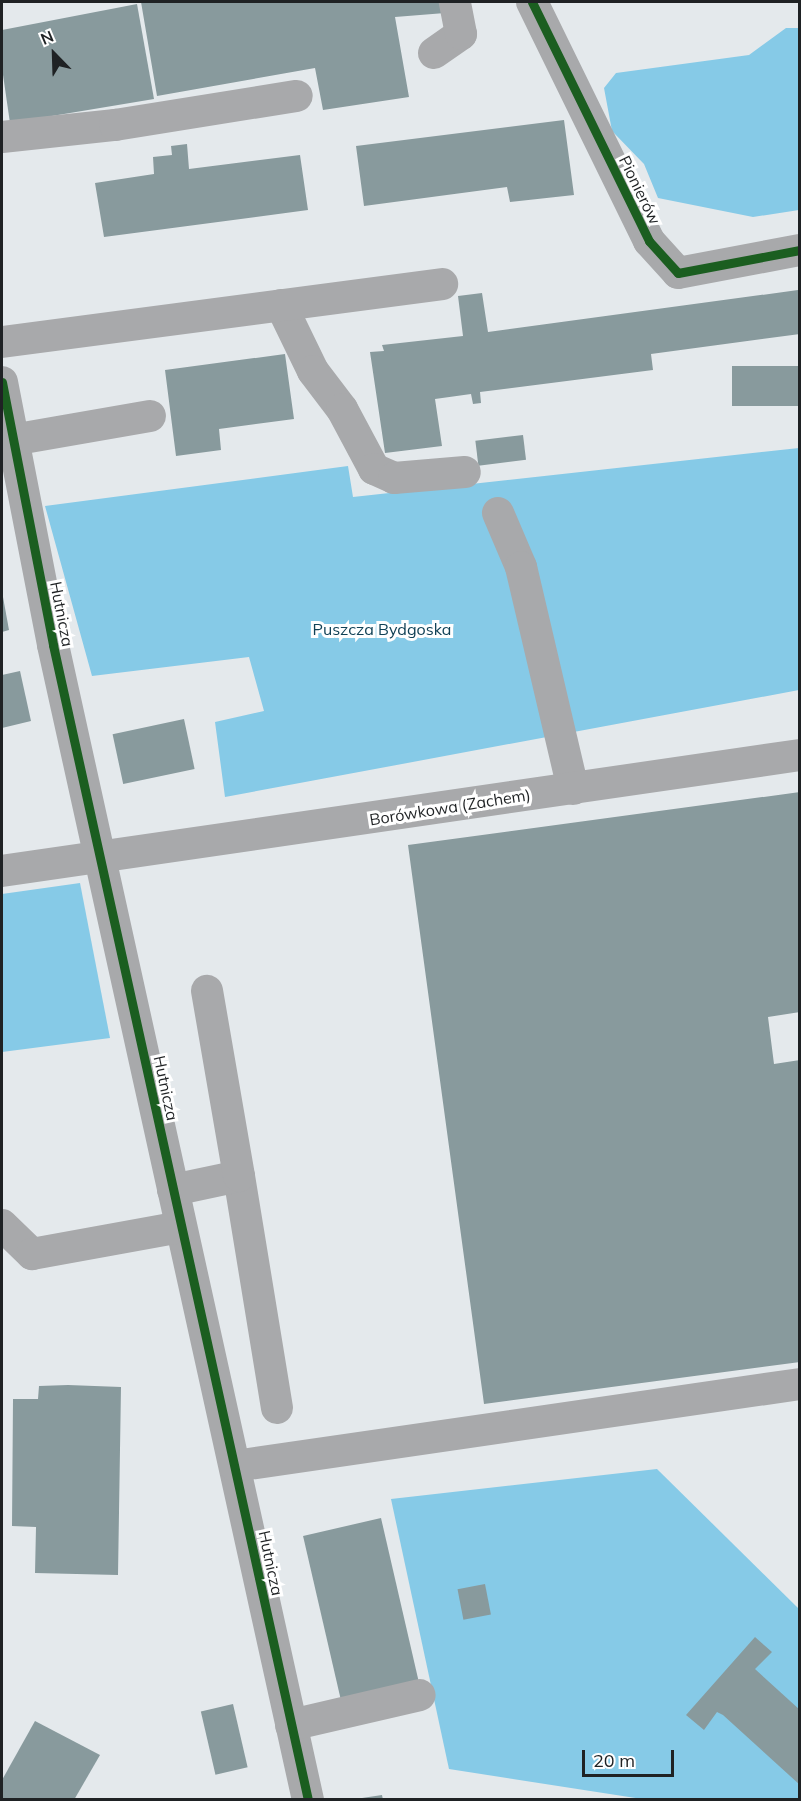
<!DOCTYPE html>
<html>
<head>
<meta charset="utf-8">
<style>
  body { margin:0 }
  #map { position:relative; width:801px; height:1801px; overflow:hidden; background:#e4e9ec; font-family:Mulish,sans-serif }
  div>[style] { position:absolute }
  .forest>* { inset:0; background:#86cae7 }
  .building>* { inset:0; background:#889a9d; transform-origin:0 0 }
  .minor>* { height:32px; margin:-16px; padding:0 16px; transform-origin:16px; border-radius:16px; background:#a8a9ab }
  .cycleway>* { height:9px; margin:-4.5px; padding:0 4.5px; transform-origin:4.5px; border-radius:4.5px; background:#1b5e20 }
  span { translate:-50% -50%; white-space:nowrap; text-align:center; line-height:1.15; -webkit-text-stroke:6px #fff; paint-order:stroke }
  .street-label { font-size:16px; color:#1f2224 }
  .park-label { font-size:16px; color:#104156 }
  .frame { position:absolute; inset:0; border:3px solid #1f2224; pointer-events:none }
  .north { position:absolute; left:24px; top:24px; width:60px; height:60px; -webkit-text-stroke:4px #fff; paint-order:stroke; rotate:337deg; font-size:16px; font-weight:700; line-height:24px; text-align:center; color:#1f2224 }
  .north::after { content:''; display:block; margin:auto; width:21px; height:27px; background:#1f2224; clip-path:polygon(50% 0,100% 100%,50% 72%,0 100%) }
  .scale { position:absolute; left:582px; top:1750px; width:92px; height:27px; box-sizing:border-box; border:3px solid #1f2224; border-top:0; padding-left:8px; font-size:18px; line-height:21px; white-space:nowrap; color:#1f2224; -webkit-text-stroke:4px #fff; paint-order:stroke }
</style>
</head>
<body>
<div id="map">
  <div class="forest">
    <div style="clip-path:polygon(786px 28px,799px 28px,799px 210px,753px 217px,658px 198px,644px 164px,612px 131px,604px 88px,616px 73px,749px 55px)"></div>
    <div style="clip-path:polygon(799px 448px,799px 690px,225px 797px,215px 722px,264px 711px,249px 657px,92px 676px,45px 506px,348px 466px,353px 497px)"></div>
    <div style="clip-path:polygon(80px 883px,110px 1038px,2px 1052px,2px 894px)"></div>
    <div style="clip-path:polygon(657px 1469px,799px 1609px,799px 1799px,642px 1799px,449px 1769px,391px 1499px)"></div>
  </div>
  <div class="building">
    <div style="clip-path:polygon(141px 2px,442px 2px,445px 13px,395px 17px,409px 97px,323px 110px,315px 68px,157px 96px)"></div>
    <div style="clip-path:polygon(137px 4px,154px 99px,10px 123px,2px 68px,2px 30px)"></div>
    <div style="clip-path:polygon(564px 120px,574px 195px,510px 202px,507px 187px,364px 206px,356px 146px)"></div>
    <div style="clip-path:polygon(187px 144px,189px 169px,300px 155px,308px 210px,104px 237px,95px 183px,154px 174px,153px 157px,172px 155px,171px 146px)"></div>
    <div style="clip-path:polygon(798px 290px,800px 334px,651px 354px,653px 370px,480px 392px,481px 403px,473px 404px,471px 394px,435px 399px,442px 446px,385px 453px,370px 352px,384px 351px,382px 345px,463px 336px,458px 296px,482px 293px,488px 332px)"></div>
    <div style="clip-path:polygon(285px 354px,294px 419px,219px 429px,221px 450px,176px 456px,165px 370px)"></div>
    <div style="left:800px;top:366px;width:40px;height:68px;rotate:90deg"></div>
    <div style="left:523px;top:435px;width:25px;height:48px;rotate:83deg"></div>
    <div style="clip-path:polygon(3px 597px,9px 630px,2px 632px,2px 597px)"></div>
    <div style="clip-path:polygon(20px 671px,31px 721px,2px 728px,2px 675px)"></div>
    <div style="left:184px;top:719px;width:51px;height:73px;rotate:78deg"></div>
    <div style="clip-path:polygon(800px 792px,800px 1012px,768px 1017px,774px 1064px,800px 1060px,800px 1362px,484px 1404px,408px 845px)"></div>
    <div style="clip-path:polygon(68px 1385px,121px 1387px,118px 1575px,35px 1573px,36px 1527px,12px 1526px,13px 1399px,38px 1399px,39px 1386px)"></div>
    <div style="left:381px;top:1518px;width:170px;height:80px;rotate:77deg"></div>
    <div style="left:485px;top:1584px;width:31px;height:28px;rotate:79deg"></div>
    <div style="clip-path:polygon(755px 1637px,772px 1652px,755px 1669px,800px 1710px,800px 1785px,723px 1715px,717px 1712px,704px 1730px,686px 1715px)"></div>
    <div style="left:233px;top:1704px;width:65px;height:33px;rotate:77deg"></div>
    <div style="clip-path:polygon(35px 1721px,100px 1755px,74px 1800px,2px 1800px,2px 1780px)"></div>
    <div style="clip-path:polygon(382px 1795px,383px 1800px,362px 1800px,362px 1798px)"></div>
  </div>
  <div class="minor">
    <div style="left:532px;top:2px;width:266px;rotate:63.9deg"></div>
    <div style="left:649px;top:241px;width:43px;rotate:47.8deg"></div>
    <div style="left:678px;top:273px;width:124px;rotate:-10.7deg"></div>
    <div style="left:434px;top:53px;width:33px;rotate:-35deg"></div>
    <div style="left:461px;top:34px;width:33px;rotate:-101deg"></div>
    <div style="left:2px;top:137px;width:114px;rotate:-6.1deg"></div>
    <div style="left:115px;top:125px;width:184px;rotate:-9.1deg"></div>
    <div style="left:281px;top:305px;width:73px;rotate:64.1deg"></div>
    <div style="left:313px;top:371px;width:48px;rotate:52.7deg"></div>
    <div style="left:342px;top:409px;width:68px;rotate:61.9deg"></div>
    <div style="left:374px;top:469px;width:22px;rotate:24deg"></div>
    <div style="left:394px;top:478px;width:71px;rotate:-4.8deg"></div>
    <div style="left:2px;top:342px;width:444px;rotate:-7.5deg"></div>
    <div style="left:2px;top:382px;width:268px;rotate:79deg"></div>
    <div style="left:53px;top:645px;width:1183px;rotate:77.55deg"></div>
    <div style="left:12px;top:440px;width:140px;rotate:-9.9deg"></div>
    <div style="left:498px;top:513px;width:59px;rotate:66.9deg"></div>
    <div style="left:521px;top:567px;width:228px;rotate:76.8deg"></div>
    <div style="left:2px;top:871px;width:806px;rotate:-8.27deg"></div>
    <div style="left:239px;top:1176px;width:235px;rotate:80.7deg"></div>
    <div style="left:173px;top:1190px;width:67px;rotate:-12deg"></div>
    <div style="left:239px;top:1176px;width:188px;rotate:-99.8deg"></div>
    <div style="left:2px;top:1225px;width:42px;rotate:44deg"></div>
    <div style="left:32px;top:1254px;width:151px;rotate:-10.3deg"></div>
    <div style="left:235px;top:1466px;width:571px;rotate:-8.26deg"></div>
    <div style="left:291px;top:1725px;width:132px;rotate:-13.1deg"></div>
  </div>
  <div class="cycleway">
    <div style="left:532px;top:2px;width:266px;rotate:63.9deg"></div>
    <div style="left:649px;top:241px;width:43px;rotate:47.8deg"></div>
    <div style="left:678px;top:273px;width:124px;rotate:-10.7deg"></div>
    <div style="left:2px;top:382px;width:268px;rotate:79deg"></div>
    <div style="left:53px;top:645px;width:1183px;rotate:77.55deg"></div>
  </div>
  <div class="street-label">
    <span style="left:640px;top:190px;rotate:64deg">Pionierów</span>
    <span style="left:62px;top:614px;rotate:79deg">Hutnicza</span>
    <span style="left:450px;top:807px;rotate:-9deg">Borówkowa (Zachem)</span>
    <span style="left:166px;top:1088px;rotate:78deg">Hutnicza</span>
    <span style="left:271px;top:1563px;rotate:78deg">Hutnicza</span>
  </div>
  <div class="park-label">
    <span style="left:382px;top:629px">Puszcza Bydgoska</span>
  </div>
  <div class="frame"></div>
  <div class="north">N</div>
  <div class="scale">20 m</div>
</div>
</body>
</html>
